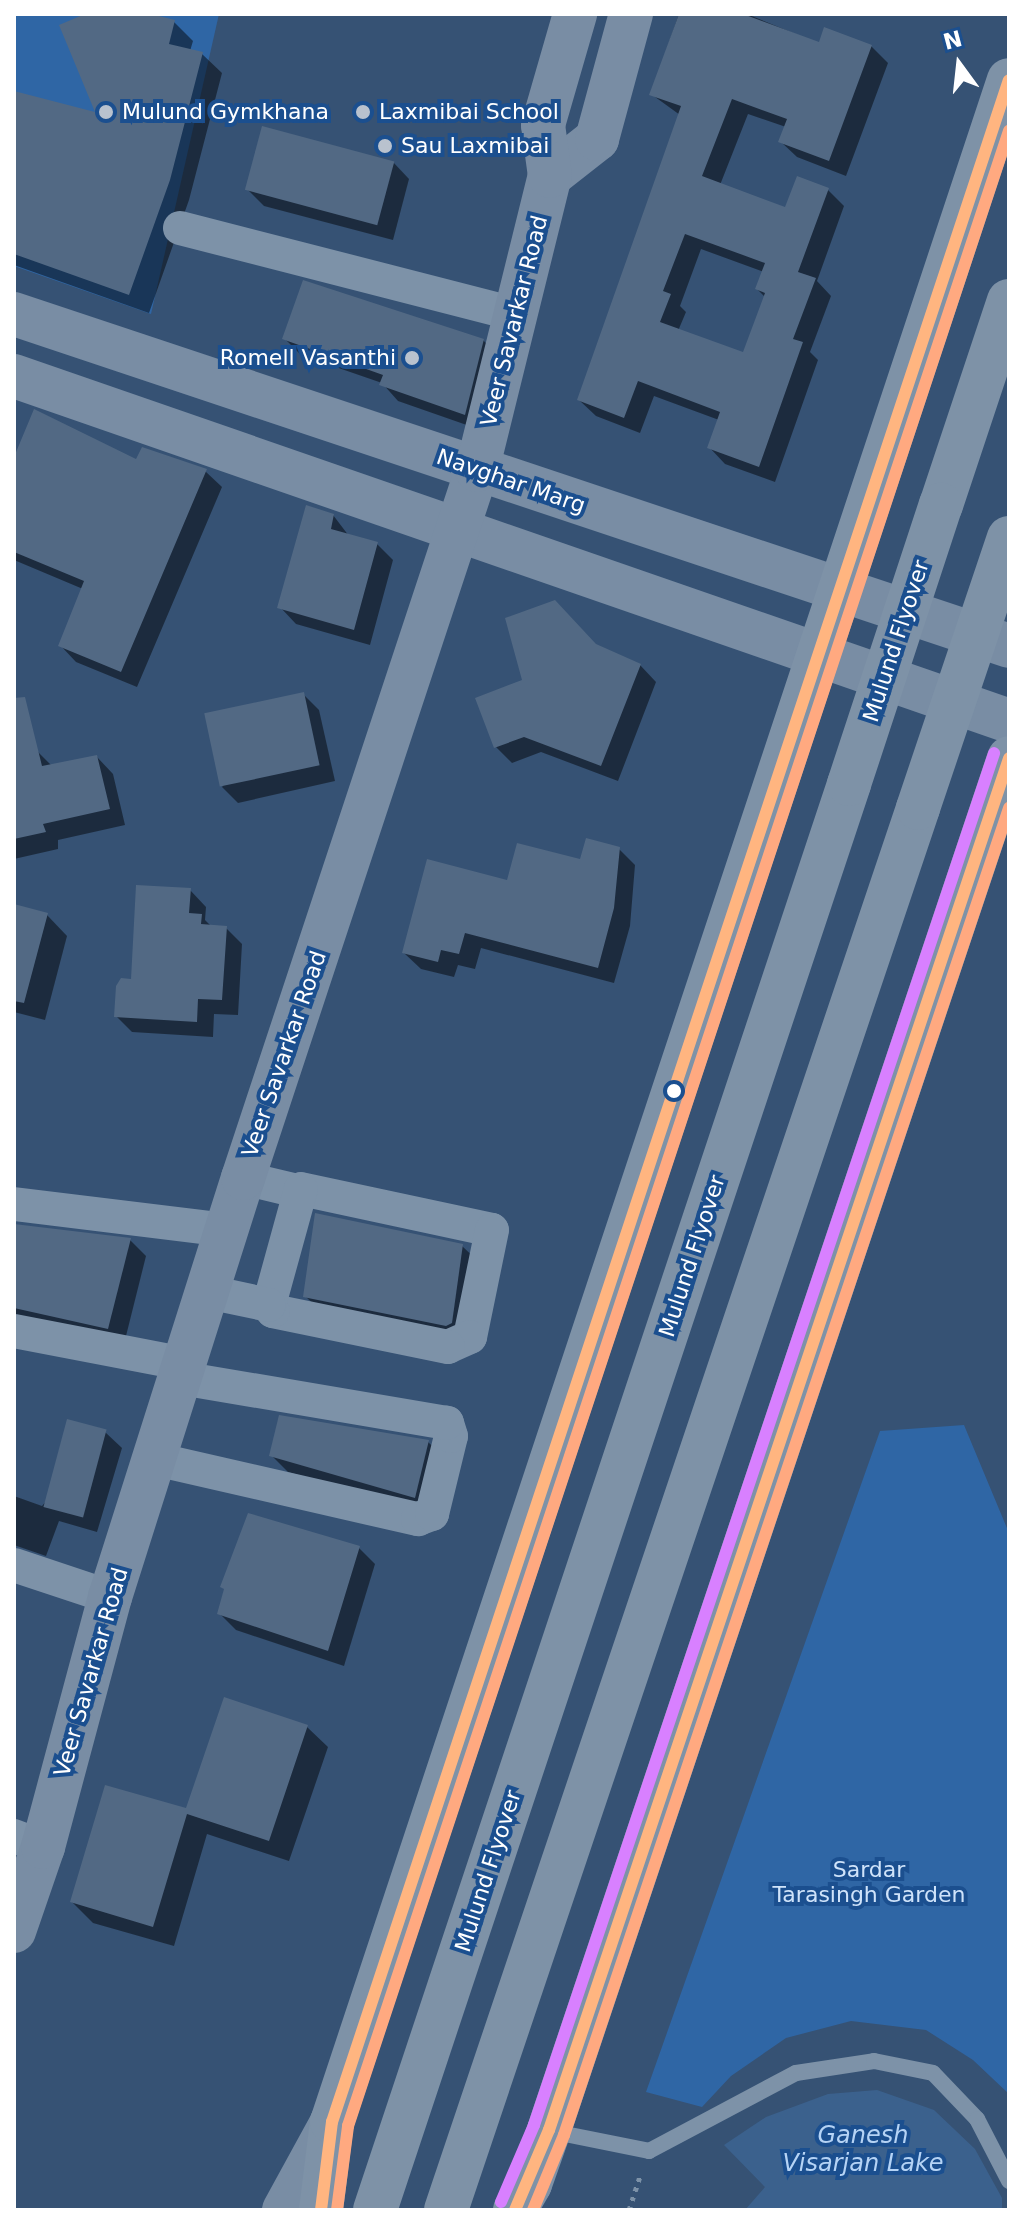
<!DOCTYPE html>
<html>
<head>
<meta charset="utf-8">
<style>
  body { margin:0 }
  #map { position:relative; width:1023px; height:2224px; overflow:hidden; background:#365274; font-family:"DejaVu Sans",sans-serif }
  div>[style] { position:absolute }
  .green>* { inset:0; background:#2f66a5 }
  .water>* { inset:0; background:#3b618d }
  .shadow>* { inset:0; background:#0007 }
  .building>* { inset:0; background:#526984; transform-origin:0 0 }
  .path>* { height:5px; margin-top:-2.5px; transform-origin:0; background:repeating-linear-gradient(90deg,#7d92a8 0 4px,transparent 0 10px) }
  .lane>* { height:16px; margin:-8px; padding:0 8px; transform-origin:8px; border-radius:8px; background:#7d92a8 }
  .street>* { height:34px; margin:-17px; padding:0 17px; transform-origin:17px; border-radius:17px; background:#7d92a8 }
  .secondary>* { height:44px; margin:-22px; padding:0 22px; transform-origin:22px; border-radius:22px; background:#798da4 }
  .highway>* { height:44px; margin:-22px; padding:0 22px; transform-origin:22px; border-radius:22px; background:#7e92a7 }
  .highway-bridge>* { height:44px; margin:-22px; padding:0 22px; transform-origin:22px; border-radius:22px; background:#7e92a7 }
  .bus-1>* { height:12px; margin:-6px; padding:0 6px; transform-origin:6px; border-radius:6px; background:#ffb580 }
  .bus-2>* { height:12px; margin:-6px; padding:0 6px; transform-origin:6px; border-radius:6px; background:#ffa980 }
  .bus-3>* { height:12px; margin:-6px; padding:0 6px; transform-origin:6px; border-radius:6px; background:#d880ff }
  .dots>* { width:22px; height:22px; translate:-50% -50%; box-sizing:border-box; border:4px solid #1b4f8f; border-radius:50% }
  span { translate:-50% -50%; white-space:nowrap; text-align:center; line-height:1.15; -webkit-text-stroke:8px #1b4f8f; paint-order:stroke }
  .poi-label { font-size:22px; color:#fff }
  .left { translate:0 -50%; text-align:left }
  .right { translate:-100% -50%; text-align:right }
  .street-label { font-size:22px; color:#fff }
  .park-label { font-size:22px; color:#cfe3fa }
  .water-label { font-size:24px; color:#b5d3f5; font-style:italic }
  .frame { position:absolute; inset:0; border:16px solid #fff; pointer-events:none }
  .north { position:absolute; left:919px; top:24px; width:80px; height:80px; -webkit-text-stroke:6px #1b4f8f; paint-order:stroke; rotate:345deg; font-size:22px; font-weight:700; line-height:32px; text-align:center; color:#fff }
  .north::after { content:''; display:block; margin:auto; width:28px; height:36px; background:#fff; clip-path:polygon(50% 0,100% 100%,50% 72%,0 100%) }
</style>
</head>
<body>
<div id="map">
  <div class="green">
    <div style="clip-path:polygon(14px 14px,219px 14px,151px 314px,14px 266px)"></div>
    <div style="clip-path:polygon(964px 1425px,1009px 1533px,1009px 2094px,973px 2060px,926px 2030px,851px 2021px,786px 2038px,731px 2076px,702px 2107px,646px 2092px,880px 1431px)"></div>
  </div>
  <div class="water">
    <div style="clip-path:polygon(877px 2090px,934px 2110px,975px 2149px,1002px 2198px,1002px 2210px,745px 2210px,765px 2187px,724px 2145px,766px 2117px,828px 2094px)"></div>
  </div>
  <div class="shadow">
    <div style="clip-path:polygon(91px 14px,143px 14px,174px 22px,193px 41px,190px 51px,202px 54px,222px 73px,189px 200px,149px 313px,14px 265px,14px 93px,98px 114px)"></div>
    <div style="clip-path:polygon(evenodd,679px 14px,747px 14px,820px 44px,871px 46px,888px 63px,846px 176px,797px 157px,780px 141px,786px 127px,748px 114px,720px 185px,786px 209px,828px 190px,844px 206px,817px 281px,831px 296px,810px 352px,818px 360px,775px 482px,725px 464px,709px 447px,719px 420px,654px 396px,640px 433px,596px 416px,579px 400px,680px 115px,651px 94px,679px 14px,701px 249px,764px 272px,757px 289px,765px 297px,744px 355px,678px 331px,686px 312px,680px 306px,701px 249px)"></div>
    <div style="clip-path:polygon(393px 162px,409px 179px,393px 240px,264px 206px,248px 190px)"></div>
    <div style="clip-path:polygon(285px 339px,483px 340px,499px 357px,481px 430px,398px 401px,382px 383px,301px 355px)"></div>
    <div style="clip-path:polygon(14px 462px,137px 462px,205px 471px,222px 487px,137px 687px,76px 662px,60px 645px,83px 589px,14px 560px)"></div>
    <div style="clip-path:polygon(333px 515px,349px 536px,377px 544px,393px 560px,370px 645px,296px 624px,280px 607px)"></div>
    <div style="clip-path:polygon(596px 646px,640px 665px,656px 682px,618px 781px,541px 752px,512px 763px,496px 747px,524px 681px)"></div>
    <div style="clip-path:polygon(303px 694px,319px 710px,335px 781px,238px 803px,222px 787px)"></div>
    <div style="clip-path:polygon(38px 752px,52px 766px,97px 757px,113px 774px,125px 825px,58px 840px,58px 849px,14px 859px,14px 757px)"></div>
    <div style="clip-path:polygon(619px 849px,635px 865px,630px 926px,614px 983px,481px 948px,475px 969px,458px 965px,454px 977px,421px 969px,404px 953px,508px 883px)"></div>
    <div style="clip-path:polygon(190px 890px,206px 907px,205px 920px,212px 927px,226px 928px,242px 944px,238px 1015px,214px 1014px,213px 1037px,132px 1032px,116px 1016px)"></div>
    <div style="clip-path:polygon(14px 907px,47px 915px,67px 936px,45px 1020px,14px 1012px)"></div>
    <div style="clip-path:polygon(14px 1226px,130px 1240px,146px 1256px,124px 1344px,14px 1319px)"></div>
    <div style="clip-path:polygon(462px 1246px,479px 1262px,468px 1339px,322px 1312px,305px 1296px)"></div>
    <div style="clip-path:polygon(105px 1432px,122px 1448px,97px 1532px,59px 1521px,46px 1556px,14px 1545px,14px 1496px,42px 1506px)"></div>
    <div style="clip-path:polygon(428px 1442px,445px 1458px,431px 1513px,288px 1472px,271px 1455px)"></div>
    <div style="clip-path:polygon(359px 1548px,375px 1564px,344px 1666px,236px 1630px,219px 1613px)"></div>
    <div style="clip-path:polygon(307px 1727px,328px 1747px,289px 1861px,207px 1834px,174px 1946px,93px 1923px,72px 1902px,188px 1810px)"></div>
  </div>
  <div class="building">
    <div style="clip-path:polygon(85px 14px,151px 14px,175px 20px,169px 44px,203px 52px,170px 180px,129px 295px,14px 254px,14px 91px,95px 112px,59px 25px)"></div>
    <div style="clip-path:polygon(evenodd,679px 14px,743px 14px,819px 42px,824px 27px,872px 45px,829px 161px,778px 142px,787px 119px,732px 99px,702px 176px,785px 207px,797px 176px,829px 188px,798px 272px,816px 278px,793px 339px,803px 342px,759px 467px,707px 448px,720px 412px,638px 381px,624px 418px,577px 400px,681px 106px,649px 95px,679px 14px,685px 234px,765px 263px,755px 289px,765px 293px,743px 352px,660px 322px,671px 294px,663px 291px,685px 234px)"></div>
    <div style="left:262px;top:126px;width:137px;height:66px;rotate:15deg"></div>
    <div style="clip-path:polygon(303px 280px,484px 339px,465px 415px,379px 385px,383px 375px,282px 339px)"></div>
    <div style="clip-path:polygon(34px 409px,136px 459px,142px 447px,207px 469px,121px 672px,58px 646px,84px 581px,14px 552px,14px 457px)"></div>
    <div style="clip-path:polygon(306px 505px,334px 514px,331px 529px,378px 542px,354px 630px,277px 608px)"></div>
    <div style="clip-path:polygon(555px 600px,596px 644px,641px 664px,601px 766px,524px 737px,494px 748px,475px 698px,522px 680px,505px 618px)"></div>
    <div style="left:304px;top:692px;width:75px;height:102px;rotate:78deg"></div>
    <div style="clip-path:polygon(25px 697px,42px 766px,97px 755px,110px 809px,43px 824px,46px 832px,14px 839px,14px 698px)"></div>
    <div style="clip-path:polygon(586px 838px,620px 847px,614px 908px,598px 968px,465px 933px,459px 954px,441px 950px,438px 962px,402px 953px,427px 859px,507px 880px,517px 843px,580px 859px)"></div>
    <div style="clip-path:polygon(136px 885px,191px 888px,189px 913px,202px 914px,201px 924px,227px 926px,222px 1000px,198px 999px,197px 1022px,114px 1017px,116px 986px,121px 978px,131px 979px)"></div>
    <div style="clip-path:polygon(14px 904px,48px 913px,24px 1003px,14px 1001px)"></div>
    <div style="clip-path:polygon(315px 1213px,463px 1244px,452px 1323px,446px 1326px,303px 1297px)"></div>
    <div style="clip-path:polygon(14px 1224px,131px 1238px,108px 1329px,14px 1308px)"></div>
    <div style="clip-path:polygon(279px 1415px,429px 1440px,415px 1498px,269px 1456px)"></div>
    <div style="left:67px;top:1419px;width:41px;height:91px;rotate:15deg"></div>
    <div style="clip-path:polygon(248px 1513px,360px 1546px,328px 1651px,217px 1614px,224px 1589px,220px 1587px)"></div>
    <div style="clip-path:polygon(224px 1697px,308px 1725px,269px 1841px,187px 1814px,153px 1927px,70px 1902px,105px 1785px,186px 1808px)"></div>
  </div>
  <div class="path">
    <div style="left:629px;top:2210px;width:35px;rotate:-72deg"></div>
  </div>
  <div class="lane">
    <div style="left:550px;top:2131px;width:101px;rotate:11.4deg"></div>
    <div style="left:649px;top:2151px;width:166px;rotate:-28deg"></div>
    <div style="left:796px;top:2073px;width:79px;rotate:-8.7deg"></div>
    <div style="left:874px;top:2061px;width:60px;rotate:11.5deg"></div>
    <div style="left:933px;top:2073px;width:64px;rotate:46.3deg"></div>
    <div style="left:977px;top:2119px;width:70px;rotate:62.7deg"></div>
  </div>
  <div class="street">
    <div style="left:180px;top:228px;width:347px;rotate:14.4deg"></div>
    <div style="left:243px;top:1178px;width:56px;rotate:13.5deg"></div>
    <div style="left:301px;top:1189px;width:195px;rotate:12.1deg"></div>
    <div style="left:492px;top:1230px;width:109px;rotate:101.6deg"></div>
    <div style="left:470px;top:1337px;width:24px;rotate:156deg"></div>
    <div style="left:448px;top:1347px;width:179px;rotate:-168.4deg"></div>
    <div style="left:273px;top:1311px;width:7px;rotate:-124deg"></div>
    <div style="left:269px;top:1305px;width:120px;rotate:-74.6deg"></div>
    <div style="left:14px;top:1204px;width:215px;rotate:7deg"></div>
    <div style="left:208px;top:1292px;width:62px;rotate:12deg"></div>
    <div style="left:14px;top:1331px;width:174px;rotate:10.9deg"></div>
    <div style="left:155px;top:1459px;width:270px;rotate:12.9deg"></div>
    <div style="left:418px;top:1519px;width:15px;rotate:-20deg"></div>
    <div style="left:432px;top:1514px;width:80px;rotate:-76.3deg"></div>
    <div style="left:451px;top:1436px;width:14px;rotate:-107deg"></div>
    <div style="left:447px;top:1423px;width:270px;rotate:-170.4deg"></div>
    <div style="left:14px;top:1565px;width:101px;rotate:18.4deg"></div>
    <div style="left:14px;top:1836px;width:31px;rotate:21deg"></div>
  </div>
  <div class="secondary">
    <div style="left:550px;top:176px;width:60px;rotate:-38.2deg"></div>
    <div style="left:597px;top:139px;width:130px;rotate:-74.8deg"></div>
    <div style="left:14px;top:314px;width:1049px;rotate:18.45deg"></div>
    <div style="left:14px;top:376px;width:1053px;rotate:19.12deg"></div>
    <div style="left:14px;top:1931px;width:89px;rotate:-71deg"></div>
    <div style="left:43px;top:1847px;width:259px;rotate:-75deg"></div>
    <div style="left:110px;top:1597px;width:440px;rotate:-72.4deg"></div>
    <div style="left:243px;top:1178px;width:746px;rotate:-71.71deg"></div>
    <div style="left:477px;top:470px;width:303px;rotate:-76.1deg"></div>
    <div style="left:550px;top:176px;width:51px;rotate:-97.8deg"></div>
    <div style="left:543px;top:125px;width:116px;rotate:-73.9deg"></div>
    <div style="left:284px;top:2210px;width:98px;rotate:-61.3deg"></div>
  </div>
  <div class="highway">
    <div style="left:941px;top:505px;width:215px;rotate:-71.6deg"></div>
    <div style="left:321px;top:2210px;width:89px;rotate:-82.9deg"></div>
    <div style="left:332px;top:2122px;width:2151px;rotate:-71.66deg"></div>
    <div style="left:375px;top:2210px;width:1503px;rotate:-71.61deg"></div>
    <div style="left:446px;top:2210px;width:1479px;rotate:-71.39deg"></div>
    <div style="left:515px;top:2210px;width:30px;rotate:-60deg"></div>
    <div style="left:530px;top:2184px;width:57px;rotate:-70.6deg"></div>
    <div style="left:549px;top:2130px;width:1447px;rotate:-71.46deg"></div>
  </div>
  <div class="highway-bridge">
    <div style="left:849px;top:784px;width:294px;rotate:-71.8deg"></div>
    <div style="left:918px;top:808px;width:285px;rotate:-71.4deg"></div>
  </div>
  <div class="bus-1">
    <div style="left:321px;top:2210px;width:89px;rotate:-82.9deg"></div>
    <div style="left:332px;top:2122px;width:2151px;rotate:-71.66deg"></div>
    <div style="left:515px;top:2210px;width:87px;rotate:-67deg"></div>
    <div style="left:549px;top:2130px;width:1447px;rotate:-71.46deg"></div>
  </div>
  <div class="bus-2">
    <div style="left:337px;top:2210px;width:85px;rotate:-82.5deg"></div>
    <div style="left:348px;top:2126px;width:2102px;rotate:-71.67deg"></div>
    <div style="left:533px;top:2210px;width:81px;rotate:-67.5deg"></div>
    <div style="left:564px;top:2135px;width:1400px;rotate:-71.46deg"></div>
  </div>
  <div class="bus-3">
    <div style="left:501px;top:2202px;width:84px;rotate:-66.8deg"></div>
    <div style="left:534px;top:2125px;width:1447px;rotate:-71.46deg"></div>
  </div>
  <div class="dots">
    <div style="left:106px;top:112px;background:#b9c2ce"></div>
    <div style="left:363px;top:112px;background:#b9c2ce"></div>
    <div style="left:385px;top:146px;background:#b9c2ce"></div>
    <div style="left:412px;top:358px;background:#b9c2ce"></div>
    <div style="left:674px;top:1091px;background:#fff"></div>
  </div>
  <div class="poi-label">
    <span class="left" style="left:122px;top:112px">Mulund Gymkhana</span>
    <span class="left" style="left:379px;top:112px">Laxmibai School</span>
    <span class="left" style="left:401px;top:146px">Sau Laxmibai</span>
    <span class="right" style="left:396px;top:358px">Romell Vasanthi</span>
  </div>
  <div class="street-label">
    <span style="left:514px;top:321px;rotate:-76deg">Veer Savarkar Road</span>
    <span style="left:511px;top:481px;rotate:19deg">Navghar Marg</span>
    <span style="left:896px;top:641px;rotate:-72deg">Mulund Flyover</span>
    <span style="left:284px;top:1054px;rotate:-71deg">Veer Savarkar Road</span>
    <span style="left:692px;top:1256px;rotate:-72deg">Mulund Flyover</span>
    <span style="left:91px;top:1672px;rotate:-74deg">Veer Savarkar Road</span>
    <span style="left:488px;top:1871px;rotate:-72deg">Mulund Flyover</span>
  </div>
  <div class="park-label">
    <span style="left:869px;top:1882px">Sardar<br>Tarasingh Garden</span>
  </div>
  <div class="water-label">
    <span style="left:863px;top:2150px">Ganesh<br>Visarjan Lake</span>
  </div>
  <div class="frame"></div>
  <div class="north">N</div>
</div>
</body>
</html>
